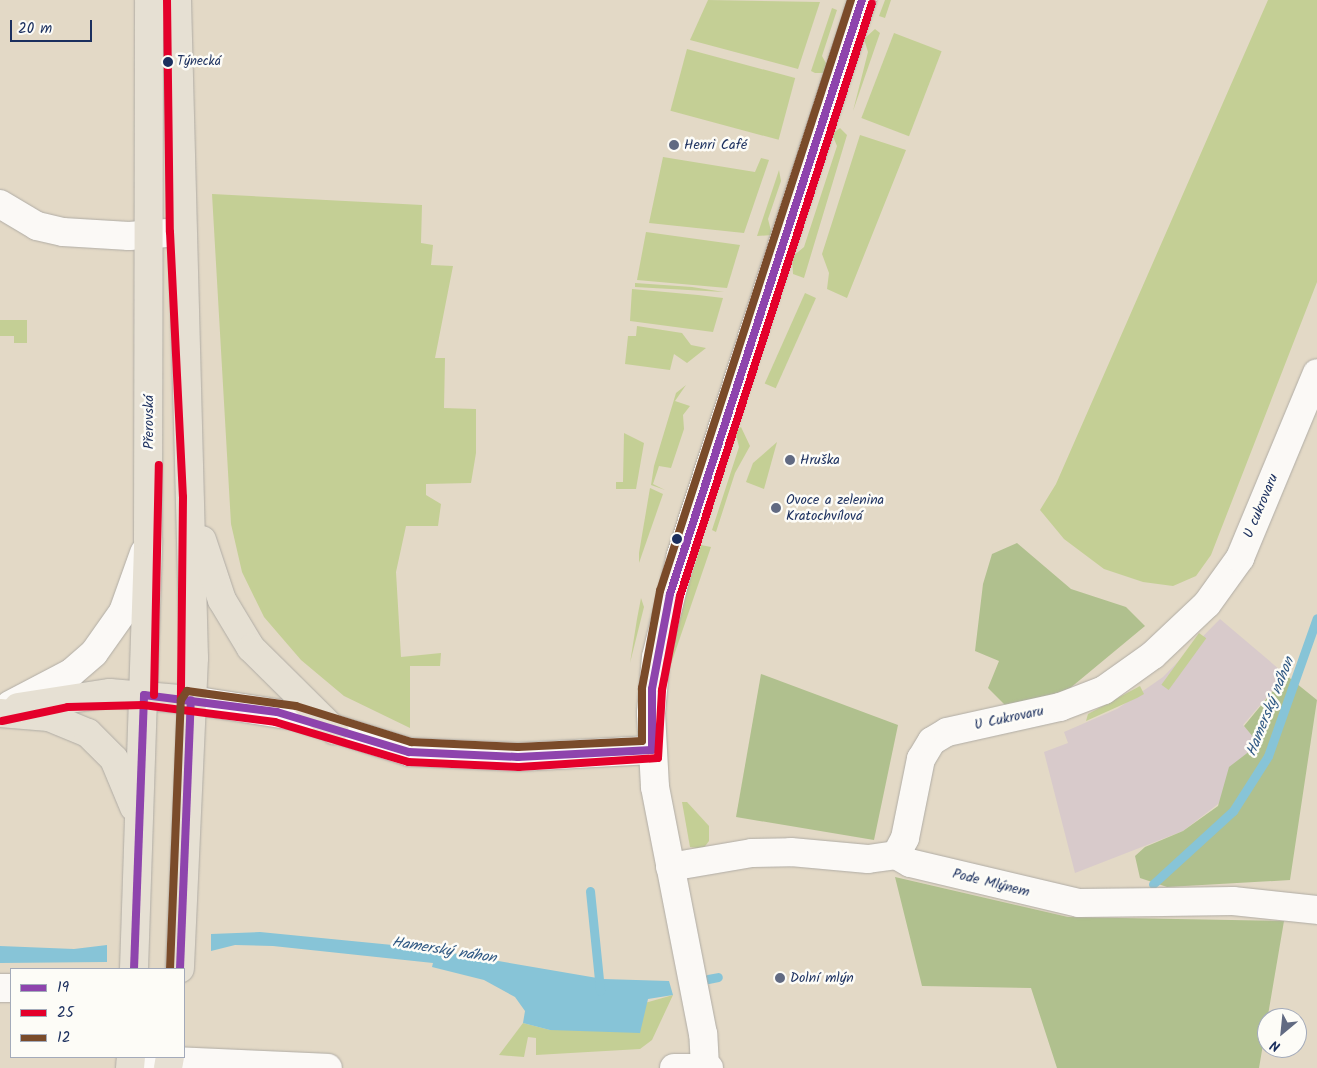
<!DOCTYPE html>
<html>
<head>
<meta charset="utf-8">
<style>
  body { margin:0 }
  #map { position:relative; width:1317px; height:1068px; overflow:hidden; background:#e3d9c6; font-family:Kalam,sans-serif }
  div>[style] { position:absolute }
  .industrial>* { inset:0; background:#d8cacb }
  .green>* { inset:0; background:#c4cf95; transform-origin:0 0 }
  .forest>* { inset:0; background:#b0c08e }
  .water>* { inset:0; background:#87c4d7 }
  .stream>* { height:9px; margin:-4.5px; padding:0 4.5px; transform-origin:4.5px; border-radius:4.5px; background:#87c4d7 }
  .roads { filter:drop-shadow(0 0 1px #b0aca5) drop-shadow(0 0 1px #b0aca5) }
  .minor>* { height:28px; margin:-14px; padding:0 14px; transform-origin:14px; border-radius:14px; background:#fbf9f6 }
  .tertiary>* { height:28px; margin:-14px; padding:0 14px; transform-origin:14px; border-radius:14px; background:#fbf9f6 }
  .primary>* { height:28px; margin:-14px; padding:0 14px; transform-origin:14px; border-radius:14px; background:#e6e0d3 }
  .bus-1>* { height:8px; margin:-4px; padding:0 4px; transform-origin:4px; border-radius:4px; background:#8e44ad }
  .bus-2>* { height:8px; margin:-4px; padding:0 4px; transform-origin:4px; border-radius:4px; background:#e4002b }
  .bus-3>* { height:8px; margin:-4px; padding:0 4px; transform-origin:4px; border-radius:4px; background:#7a4b2a }
  .dots>* { width:14px; height:14px; translate:-50% -50%; box-sizing:border-box; border:2px solid #fdfcf7; border-radius:50% }
  span { translate:-50% -50%; white-space:nowrap; text-align:center; line-height:1.15; -webkit-text-stroke:5px #fdfcf7; paint-order:stroke }
  .bus-label { font-size:13px; color:#1b2f5e }
  .left { translate:0 -50%; text-align:left }
  .poi-label { font-size:14px; color:#1b2f5e }
  .street-label { font-size:14px; color:#1b2f5e }
  .water-label { font-size:15px; color:#305984; font-style:italic }
  .legend { position:absolute; left:10px; top:968px; width:175px; height:90px; box-sizing:border-box; background:#fdfcf7; border:1px solid #a3aaba; margin:0; padding:6px 9px; list-style:none; font-size:15px; color:#1b2f5e }
  .legend li { display:flex; align-items:center; gap:10px; height:25px }
  .legend b { width:25px; border:1px solid #a3aaba }
  .north { position:absolute; left:1257px; top:1008px; width:50px; height:50px; box-sizing:border-box; background:#fdfcf7; border:1px solid #a3aaba; border-radius:50%; rotate:208deg; font-size:14px; font-weight:700; line-height:20px; text-align:center; color:#1b2f5e }
  .north::after { content:''; display:block; margin:auto; width:18px; height:22px; background:#616a82; clip-path:polygon(50% 0,100% 100%,50% 72%,0 100%) }
  .scale { position:absolute; left:10px; top:20px; width:82px; height:22px; box-sizing:border-box; border:2px solid #1b2f5e; border-top:0; padding-left:6px; font-size:15px; line-height:18px; white-space:nowrap; color:#1b2f5e; -webkit-text-stroke:4px #fdfcf7; paint-order:stroke }
</style>
</head>
<body>
<div id="map">
  <div class="industrial">
    <div style="clip-path:polygon(1220px 619px,1286px 675px,1243px 725px,1260px 744px,1244px 784px,1183px 831px,1075px 873px,1044px 752px,1068px 743px,1064px 732px,1117px 709px,1163px 677px)"></div>
  </div>
  <div class="green">
    <div style="clip-path:polygon(708px 0,820px 2px,798px 69px,690px 40px)"></div>
    <div style="clip-path:polygon(885px 0,891px 0,885px 18px,879px 16px)"></div>
    <div style="clip-path:polygon(1268px 0,1317px 0,1317px 282px,1211px 555px,1196px 576px,1173px 586px,1143px 582px,1104px 569px,1064px 539px,1040px 510px,1056px 484px)"></div>
    <div style="clip-path:polygon(832px 8px,837px 10px,822px 56px,827px 65px,824px 73px,815px 73px,811px 71px)"></div>
    <div style="clip-path:polygon(875px 29px,880px 33px,853px 111px,868px 52px,864px 39px)"></div>
    <div style="left:894px;top:33px;width:51px;height:91px;rotate:21deg"></div>
    <div style="left:687px;top:49px;width:112px;height:64px;rotate:15deg"></div>
    <div style="clip-path:polygon(840px 128px,847px 135px,804px 278px,793px 274px,792px 257px,804px 247px,837px 146px,832px 134px)"></div>
    <div style="clip-path:polygon(860px 135px,906px 150px,847px 298px,827px 289px,829px 273px,822px 254px)"></div>
    <div style="clip-path:polygon(663px 157px,755px 172px,761px 158px,769px 160px,744px 233px,649px 223px)"></div>
    <div style="clip-path:polygon(779px 170px,781px 181px,768px 219px,772px 235px,757px 236px)"></div>
    <div style="clip-path:polygon(212px 194px,422px 205px,421px 243px,433px 245px,431px 265px,453px 266px,435px 358px,445px 358px,444px 408px,476px 409px,476px 453px,471px 483px,426px 484px,426px 495px,441px 504px,438px 526px,406px 526px,396px 572px,401px 657px,441px 653px,440px 666px,410px 666px,410px 728px,344px 696px,301px 660px,264px 617px,242px 572px,231px 524px)"></div>
    <div style="clip-path:polygon(646px 232px,740px 245px,727px 288px,637px 280px)"></div>
    <div style="clip-path:polygon(635px 283px,692px 287px,724px 292px,635px 287px)"></div>
    <div style="clip-path:polygon(632px 289px,698px 295px,723px 298px,713px 332px,630px 321px)"></div>
    <div style="left:805px;top:293px;width:12px;height:99px;rotate:24deg"></div>
    <div style="clip-path:polygon(0 320px,27px 320px,27px 343px,14px 343px,14px 336px,0 336px)"></div>
    <div style="clip-path:polygon(637px 326px,682px 333px,691px 345px,706px 348px,687px 363px,674px 354px,670px 370px,625px 364px,628px 336px,636px 336px)"></div>
    <div style="clip-path:polygon(686px 385px,675px 401px,690px 406px,683px 415px,684px 429px,671px 468px,659px 466px,653px 484px,665px 490px,651px 485px,654px 466px,676px 393px)"></div>
    <div style="clip-path:polygon(741px 427px,750px 446px,735px 473px,716px 532px,712px 530px,739px 447px,735px 431px)"></div>
    <div style="clip-path:polygon(624px 433px,644px 443px,636px 489px,616px 489px,616px 482px,623px 482px)"></div>
    <div style="clip-path:polygon(777px 442px,764px 489px,746px 482px,753px 463px)"></div>
    <div style="clip-path:polygon(650px 488px,663px 494px,639px 563px,639px 553px)"></div>
    <div style="clip-path:polygon(701px 545px,711px 547px,670px 667px,681px 609px)"></div>
    <div style="clip-path:polygon(641px 598px,644px 607px,630px 663px,637px 619px)"></div>
    <div style="left:1199px;top:633px;width:9px;height:64px;rotate:36deg"></div>
    <div style="clip-path:polygon(1140px 686px,1144px 694px,1137px 698px,1086px 721px,1088px 714px)"></div>
    <div style="clip-path:polygon(682px 802px,687px 802px,709px 826px,709px 841px,703px 849px,690px 847px)"></div>
    <div style="clip-path:polygon(673px 995px,652px 1040px,640px 1049px,536px 1055px,536px 1038px,528px 1037px,524px 1057px,499px 1055px,523px 1023px,550px 1030px)"></div>
  </div>
  <div class="forest">
    <div style="clip-path:polygon(1017px 543px,1071px 589px,1126px 607px,1145px 626px,1069px 689px,1009px 709px,988px 688px,999px 661px,975px 651px,983px 584px,992px 554px)"></div>
    <div style="clip-path:polygon(761px 674px,898px 725px,874px 840px,736px 817px)"></div>
    <div style="clip-path:polygon(1286px 675px,1317px 700px,1290px 880px,1167px 887px,1140px 878px,1135px 856px,1145px 847px,1183px 831px,1218px 806px,1229px 767px,1259px 744px,1244px 726px)"></div>
    <div style="clip-path:polygon(895px 877px,1068px 917px,1284px 921px,1259px 1068px,1057px 1068px,1031px 988px,922px 986px)"></div>
  </div>
  <div class="water">
    <div style="clip-path:polygon(260px 932px,423px 948px,603px 979px,669px 981px,673px 995px,648px 999px,640px 1033px,550px 1030px,523px 1023px,525px 1011px,515px 997px,484px 980px,432px 967px,433px 963px,273px 946px,235px 945px,211px 951px,211px 934px)"></div>
    <div style="clip-path:polygon(107px 945px,107px 962px,0 963px,0 946px,74px 949px)"></div>
  </div>
  <div class="stream">
    <div style="left:1153px;top:884px;width:108px;rotate:-42.4deg"></div>
    <div style="left:1233px;top:811px;width:65px;rotate:-57.5deg"></div>
    <div style="left:1268px;top:756px;width:146px;rotate:-70.5deg"></div>
    <div style="left:590px;top:891px;width:100px;rotate:84.2deg"></div>
    <div style="left:708px;top:979px;width:10px;rotate:-11deg"></div>
  </div>
  <div class="roads">
    <div class="minor">
      <div style="left:0;top:204px;width:43px;rotate:30.7deg"></div>
      <div style="left:37px;top:226px;width:27px;rotate:13deg"></div>
      <div style="left:63px;top:232px;width:66px;rotate:3.5deg"></div>
      <div style="left:129px;top:236px;width:51px;rotate:-4.5deg"></div>
      <div style="left:191px;top:700px;width:104px;rotate:8.8deg"></div>
      <div style="left:294px;top:716px;width:121px;rotate:17.4deg"></div>
      <div style="left:409px;top:752px;width:109px;rotate:2.6deg"></div>
      <div style="left:518px;top:757px;width:134px;rotate:-3deg"></div>
      <div style="left:896px;top:855px;width:19px;rotate:-62deg"></div>
      <div style="left:905px;top:838px;width:81px;rotate:-78.6deg"></div>
      <div style="left:921px;top:759px;width:21px;rotate:-59deg"></div>
      <div style="left:932px;top:741px;width:17px;rotate:-31deg"></div>
      <div style="left:947px;top:732px;width:116px;rotate:-12.5deg"></div>
      <div style="left:1060px;top:707px;width:47px;rotate:-21.1deg"></div>
      <div style="left:1104px;top:690px;width:60px;rotate:-35.5deg"></div>
      <div style="left:1153px;top:655px;width:74px;rotate:-43.4deg"></div>
      <div style="left:1207px;top:604px;width:57px;rotate:-54.3deg"></div>
      <div style="left:1240px;top:558px;width:200px;rotate:-67.4deg"></div>
      <div style="left:670px;top:867px;width:83px;rotate:-9.7deg"></div>
      <div style="left:752px;top:853px;width:39px;rotate:-1deg"></div>
      <div style="left:791px;top:852px;width:77px;rotate:5.2deg"></div>
      <div style="left:868px;top:859px;width:28px;rotate:-8deg"></div>
      <div style="left:896px;top:855px;width:16px;rotate:30deg"></div>
      <div style="left:910px;top:863px;width:174px;rotate:13.3deg"></div>
      <div style="left:1079px;top:903px;width:154px;rotate:-0.7deg"></div>
      <div style="left:1233px;top:901px;width:84px;rotate:6.1deg"></div>
      <div style="left:0;top:988px;width:11px"></div>
      <div style="left:705px;top:1067px;width:33px;rotate:-93deg"></div>
      <div style="left:703px;top:1034px;width:252px;rotate:-101deg"></div>
      <div style="left:655px;top:787px;width:74px;rotate:-93.1deg"></div>
      <div style="left:651px;top:713px;width:56px;rotate:-84.9deg"></div>
      <div style="left:656px;top:657px;width:105px;rotate:-76.2deg"></div>
      <div style="left:681px;top:555px;width:584px;rotate:-71.94deg"></div>
    </div>
    <div class="tertiary">
      <div style="left:10px;top:705px;width:69px;rotate:-27.7deg"></div>
      <div style="left:71px;top:673px;width:30px;rotate:-41deg"></div>
      <div style="left:94px;top:653px;width:50px;rotate:-54.7deg"></div>
      <div style="left:123px;top:612px;width:63px;rotate:-70.4deg"></div>
      <div style="left:131px;top:1059px;width:197px;rotate:2.6deg"></div>
      <div style="left:674px;top:1068px;width:35px"></div>
    </div>
    <div class="primary">
      <div style="left:177px;top:0;width:658px;rotate:88.52deg"></div>
      <div style="left:194px;top:658px;width:311px;rotate:92.6deg"></div>
      <div style="left:202px;top:540px;width:63px;rotate:71.6deg"></div>
      <div style="left:222px;top:600px;width:56px;rotate:58.9deg"></div>
      <div style="left:251px;top:648px;width:117px;rotate:44.7deg"></div>
      <div style="left:18px;top:707px;width:93px;rotate:-8.7deg"></div>
      <div style="left:110px;top:693px;width:81px;rotate:4.9deg"></div>
      <div style="left:0;top:713px;width:49px;rotate:4.7deg"></div>
      <div style="left:49px;top:717px;width:42px;rotate:22.3deg"></div>
      <div style="left:88px;top:733px;width:37px;rotate:45deg"></div>
      <div style="left:114px;top:759px;width:52px;rotate:67.4deg"></div>
      <div style="left:134px;top:969px;width:429px;rotate:-88.1deg"></div>
      <div style="left:148px;top:540px;width:540px;rotate:-89.89deg"></div>
      <div style="left:130px;top:1068px;width:11px;rotate:-85deg"></div>
      <div style="left:168px;top:1068px;width:11px;rotate:-80deg"></div>
    </div>
  </div>
  <div class="bus-1">
    <div style="left:652px;top:750px;width:61px;rotate:-90deg"></div>
    <div style="left:652px;top:689px;width:97px;rotate:-79.3deg"></div>
    <div style="left:670px;top:594px;width:624px;rotate:-72.09deg"></div>
    <div style="left:134px;top:969px;width:274px;rotate:-87.9deg"></div>
    <div style="left:144px;top:695px;width:134px;rotate:7.3deg"></div>
    <div style="left:277px;top:712px;width:138px;rotate:16.9deg"></div>
    <div style="left:409px;top:752px;width:109px;rotate:2.6deg"></div>
    <div style="left:518px;top:757px;width:134px;rotate:-3deg"></div>
    <div style="left:180px;top:969px;width:269px;rotate:-87.7deg"></div>
  </div>
  <div class="bus-2">
    <div style="left:167px;top:0;width:232px;rotate:89.3deg"></div>
    <div style="left:170px;top:232px;width:265px;rotate:87.2deg"></div>
    <div style="left:183px;top:497px;width:203px;rotate:90.6deg"></div>
    <div style="left:154px;top:695px;width:230px;rotate:-88.8deg"></div>
    <div style="left:2px;top:721px;width:67px;rotate:-12deg"></div>
    <div style="left:68px;top:707px;width:75px;rotate:-1.5deg"></div>
    <div style="left:143px;top:705px;width:133px;rotate:7.3deg"></div>
    <div style="left:275px;top:722px;width:139px;rotate:16.7deg"></div>
    <div style="left:408px;top:762px;width:111px;rotate:2.6deg"></div>
    <div style="left:519px;top:767px;width:139px;rotate:-3.7deg"></div>
    <div style="left:658px;top:758px;width:68px;rotate:-86.6deg"></div>
    <div style="left:662px;top:690px;width:96px;rotate:-79.2deg"></div>
    <div style="left:680px;top:596px;width:623px;rotate:-72.06deg"></div>
  </div>
  <div class="bus-3">
    <div style="left:170px;top:969px;width:269px;rotate:-87.7deg"></div>
    <div style="left:181px;top:700px;width:11px;rotate:-56deg"></div>
    <div style="left:187px;top:691px;width:110px;rotate:7.8deg"></div>
    <div style="left:296px;top:706px;width:121px;rotate:17.4deg"></div>
    <div style="left:411px;top:742px;width:107px;rotate:2.7deg"></div>
    <div style="left:518px;top:747px;width:124px;rotate:-2.8deg"></div>
    <div style="left:642px;top:741px;width:53px;rotate:-90deg"></div>
    <div style="left:642px;top:688px;width:99px;rotate:-79.5deg"></div>
    <div style="left:660px;top:591px;width:621px;rotate:-72.09deg"></div>
  </div>
  <div class="dots">
    <div style="left:168px;top:62px;background:#1b2f5e"></div>
    <div style="left:674px;top:145px;background:#616a82"></div>
    <div style="left:790px;top:460px;background:#616a82"></div>
    <div style="left:776px;top:508px;background:#616a82"></div>
    <div style="left:677px;top:539px;background:#1b2f5e"></div>
    <div style="left:780px;top:978px;background:#616a82"></div>
  </div>
  <div class="bus-label">
    <span class="left" style="left:177px;top:62px">Týnecká</span>
  </div>
  <div class="poi-label">
    <span class="left" style="left:684px;top:145px">Henri Café</span>
    <span class="left" style="left:800px;top:460px">Hruška</span>
    <span class="left" style="left:786px;top:508px">Ovoce a zelenina<br>Kratochvílová</span>
    <span class="left" style="left:790px;top:978px">Dolní mlýn</span>
  </div>
  <div class="street-label">
    <span style="left:149px;top:422px;rotate:-90deg">Přerovská</span>
    <span style="left:1261px;top:506px;rotate:-67deg">U cukrovaru</span>
    <span style="left:1009px;top:718px;rotate:-12deg">U Cukrovaru</span>
    <span style="left:991px;top:883px;rotate:14deg">Pode Mlýnem</span>
  </div>
  <div class="water-label">
    <span style="left:1271px;top:707px;rotate:-68deg">Hamerský náhon</span>
    <span style="left:444px;top:951px;rotate:9deg">Hamerský náhon</span>
  </div>
  <ul class="legend">
  <li><b style="height:6px;background:#8e44ad"></b>19</li>
  <li><b style="height:6px;background:#e4002b"></b>25</li>
  <li><b style="height:6px;background:#7a4b2a"></b>12</li>
  </ul>
  <div class="north">N</div>
  <div class="scale">20 m</div>
</div>
</body>
</html>
